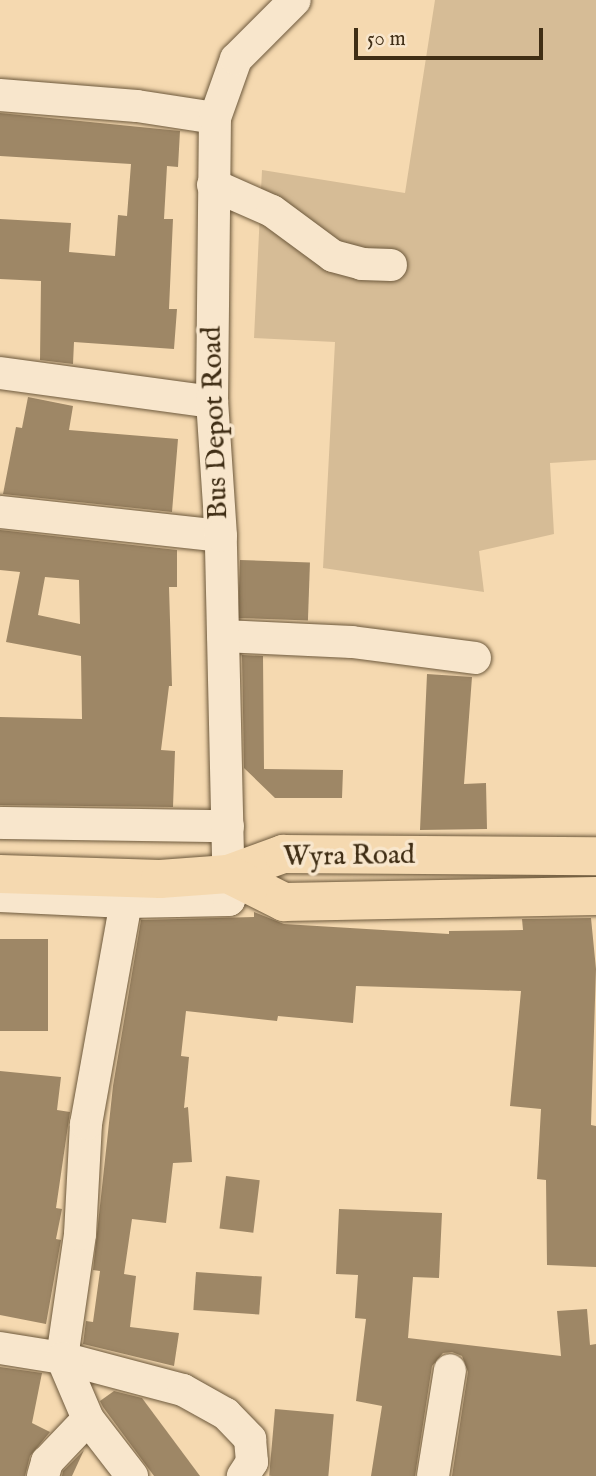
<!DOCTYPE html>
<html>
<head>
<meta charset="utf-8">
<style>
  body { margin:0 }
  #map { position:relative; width:596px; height:1476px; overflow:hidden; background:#f5d9b0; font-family:"IM FELL English",serif }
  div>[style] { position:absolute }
  .green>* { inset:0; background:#d6bc96 }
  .building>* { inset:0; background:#9e8766; transform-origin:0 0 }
  .roads { filter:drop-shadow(0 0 2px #6d593c) drop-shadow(0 0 2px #6d593c) }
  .minor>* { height:32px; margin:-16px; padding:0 16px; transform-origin:16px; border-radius:16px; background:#f8e6cc }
  .major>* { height:38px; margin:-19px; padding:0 19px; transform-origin:19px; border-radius:19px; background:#f5d9b0 }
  span { translate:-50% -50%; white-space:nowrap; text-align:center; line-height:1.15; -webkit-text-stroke:7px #f8e6cc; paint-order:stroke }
  .street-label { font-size:28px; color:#402e15 }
  .scale { position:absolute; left:354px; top:28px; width:189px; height:32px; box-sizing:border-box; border:4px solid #402e15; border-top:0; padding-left:9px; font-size:21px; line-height:24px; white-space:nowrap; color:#402e15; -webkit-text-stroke:5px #f8e6cc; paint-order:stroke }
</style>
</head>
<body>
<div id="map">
  <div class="green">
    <div style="clip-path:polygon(435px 0,596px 0,596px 460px,550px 463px,554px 534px,479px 551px,484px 592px,323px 568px,335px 342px,254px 338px,262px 170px,405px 193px)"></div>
  </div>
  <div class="building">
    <div style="clip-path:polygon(0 113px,180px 131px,178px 167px,167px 166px,164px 219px,173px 219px,169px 309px,177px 309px,174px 349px,74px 342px,73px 364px,40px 360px,41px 281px,0 279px,0 219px,71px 223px,69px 252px,115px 256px,118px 215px,127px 216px,131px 164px,0 156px)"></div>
    <div style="clip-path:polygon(28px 397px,73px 406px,69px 430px,178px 439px,172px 512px,3px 494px,16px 427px,22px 428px)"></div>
    <div style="clip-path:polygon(evenodd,0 530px,177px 550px,177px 587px,169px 587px,172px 686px,169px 686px,161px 750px,175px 751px,173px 807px,0 805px,0 717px,82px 719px,81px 656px,6px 642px,20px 572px,0 570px,0 530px,45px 577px,79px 580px,80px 624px,38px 615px,45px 577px)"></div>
    <div style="left:240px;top:560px;width:70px;height:58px;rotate:2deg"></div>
    <div style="clip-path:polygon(242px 655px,263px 656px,264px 769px,343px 770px,342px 798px,275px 798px,244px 768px)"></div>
    <div style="clip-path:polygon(427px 674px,472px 677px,464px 784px,486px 783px,487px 829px,420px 830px)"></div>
    <div style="clip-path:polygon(254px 912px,284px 924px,449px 934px,449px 931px,523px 930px,522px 919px,591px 918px,596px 969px,591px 1125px,596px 1126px,596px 1267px,547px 1265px,546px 1180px,537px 1179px,541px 1109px,510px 1106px,521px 991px,356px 986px,353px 1023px,278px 1016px,277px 1021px,186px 1011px,181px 1056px,189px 1057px,184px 1108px,188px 1107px,192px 1162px,173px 1163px,166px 1223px,132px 1219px,124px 1274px,136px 1276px,130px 1327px,179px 1333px,174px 1366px,83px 1344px,86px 1321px,93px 1322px,100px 1271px,93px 1270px,113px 1086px,141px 920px,254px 917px)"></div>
    <div style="left:0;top:939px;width:48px;height:92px"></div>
    <div style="clip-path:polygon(0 1071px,61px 1077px,57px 1110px,70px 1112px,56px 1208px,62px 1209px,56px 1239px,61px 1240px,46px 1324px,0 1315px)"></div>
    <div style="left:226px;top:1176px;width:34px;height:53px;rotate:7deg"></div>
    <div style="clip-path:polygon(339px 1209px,442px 1213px,439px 1278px,413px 1277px,408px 1338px,561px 1356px,557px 1311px,587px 1309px,590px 1345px,596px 1344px,596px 1476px,452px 1476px,468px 1372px,462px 1356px,452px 1352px,443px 1353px,432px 1366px,415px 1476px,371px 1476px,382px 1406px,356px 1401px,366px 1319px,355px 1318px,358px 1275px,336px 1274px)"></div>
    <div style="left:196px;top:1272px;width:66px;height:38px;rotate:4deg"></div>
    <div style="clip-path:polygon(0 1367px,42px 1373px,32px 1423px,50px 1432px,30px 1456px,25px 1476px,0 1476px)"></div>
    <div style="clip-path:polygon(114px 1391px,142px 1398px,200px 1476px,154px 1476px,103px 1407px,100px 1401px)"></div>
    <div style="left:275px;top:1409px;width:59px;height:67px;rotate:5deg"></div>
    <div style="clip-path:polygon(84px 1450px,72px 1476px,62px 1476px,63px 1471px)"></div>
  </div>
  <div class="roads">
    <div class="minor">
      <div style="left:0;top:95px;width:137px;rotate:4.6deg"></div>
      <div style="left:137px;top:106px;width:79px;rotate:8.7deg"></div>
      <div style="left:213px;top:185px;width:64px;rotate:23.8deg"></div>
      <div style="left:272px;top:211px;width:76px;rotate:36.4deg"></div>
      <div style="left:333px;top:256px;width:30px;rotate:15deg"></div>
      <div style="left:362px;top:264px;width:29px;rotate:2deg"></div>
      <div style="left:0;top:373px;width:214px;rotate:7.8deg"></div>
      <div style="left:0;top:512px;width:222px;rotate:6.2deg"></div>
      <div style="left:223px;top:636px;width:129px;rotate:2.7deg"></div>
      <div style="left:352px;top:642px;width:124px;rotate:7.4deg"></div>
      <div style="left:0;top:823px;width:228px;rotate:0.8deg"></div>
      <div style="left:0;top:896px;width:126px;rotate:2.7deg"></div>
      <div style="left:126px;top:902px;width:103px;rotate:-1.1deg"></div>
      <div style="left:229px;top:900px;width:364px;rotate:-91.3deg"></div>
      <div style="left:221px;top:536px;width:134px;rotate:-93.8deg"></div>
      <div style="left:212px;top:402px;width:284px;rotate:-89.4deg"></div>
      <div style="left:215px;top:118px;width:63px;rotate:-70.4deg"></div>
      <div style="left:236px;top:59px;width:83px;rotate:-45deg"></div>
      <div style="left:0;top:1348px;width:63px;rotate:9.2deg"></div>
      <div style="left:62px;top:1358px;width:125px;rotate:-81.7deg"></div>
      <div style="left:80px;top:1234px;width:110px;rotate:-86.9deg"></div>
      <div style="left:86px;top:1124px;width:226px;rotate:-79.8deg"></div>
      <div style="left:62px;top:1358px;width:125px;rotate:14.8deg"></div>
      <div style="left:183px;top:1390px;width:49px;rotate:29.2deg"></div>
      <div style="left:226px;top:1414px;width:35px;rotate:46deg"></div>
      <div style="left:250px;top:1439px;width:23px;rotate:85deg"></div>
      <div style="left:252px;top:1462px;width:17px;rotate:123deg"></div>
      <div style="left:62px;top:1358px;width:66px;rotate:66.9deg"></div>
      <div style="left:88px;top:1419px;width:72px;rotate:52.3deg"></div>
      <div style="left:43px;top:1476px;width:15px;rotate:-74deg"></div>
      <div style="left:47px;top:1462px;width:59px;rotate:-46.4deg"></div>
      <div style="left:433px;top:1476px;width:107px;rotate:-80.9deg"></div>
    </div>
    <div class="major">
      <div style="left:0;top:874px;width:160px;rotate:1.8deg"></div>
      <div style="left:160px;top:879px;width:68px;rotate:-4.2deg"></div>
      <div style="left:228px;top:874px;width:59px;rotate:-20deg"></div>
      <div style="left:283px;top:854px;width:313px;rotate:0.4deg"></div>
      <div style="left:228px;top:874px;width:63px;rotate:26.6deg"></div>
      <div style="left:284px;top:902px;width:312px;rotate:-1.1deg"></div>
    </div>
  </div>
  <div class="street-label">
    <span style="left:216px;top:423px;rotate:-92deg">Bus Depot Road</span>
    <span style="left:349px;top:857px;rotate:-1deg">Wyra Road</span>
  </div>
  <div class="scale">50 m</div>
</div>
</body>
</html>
